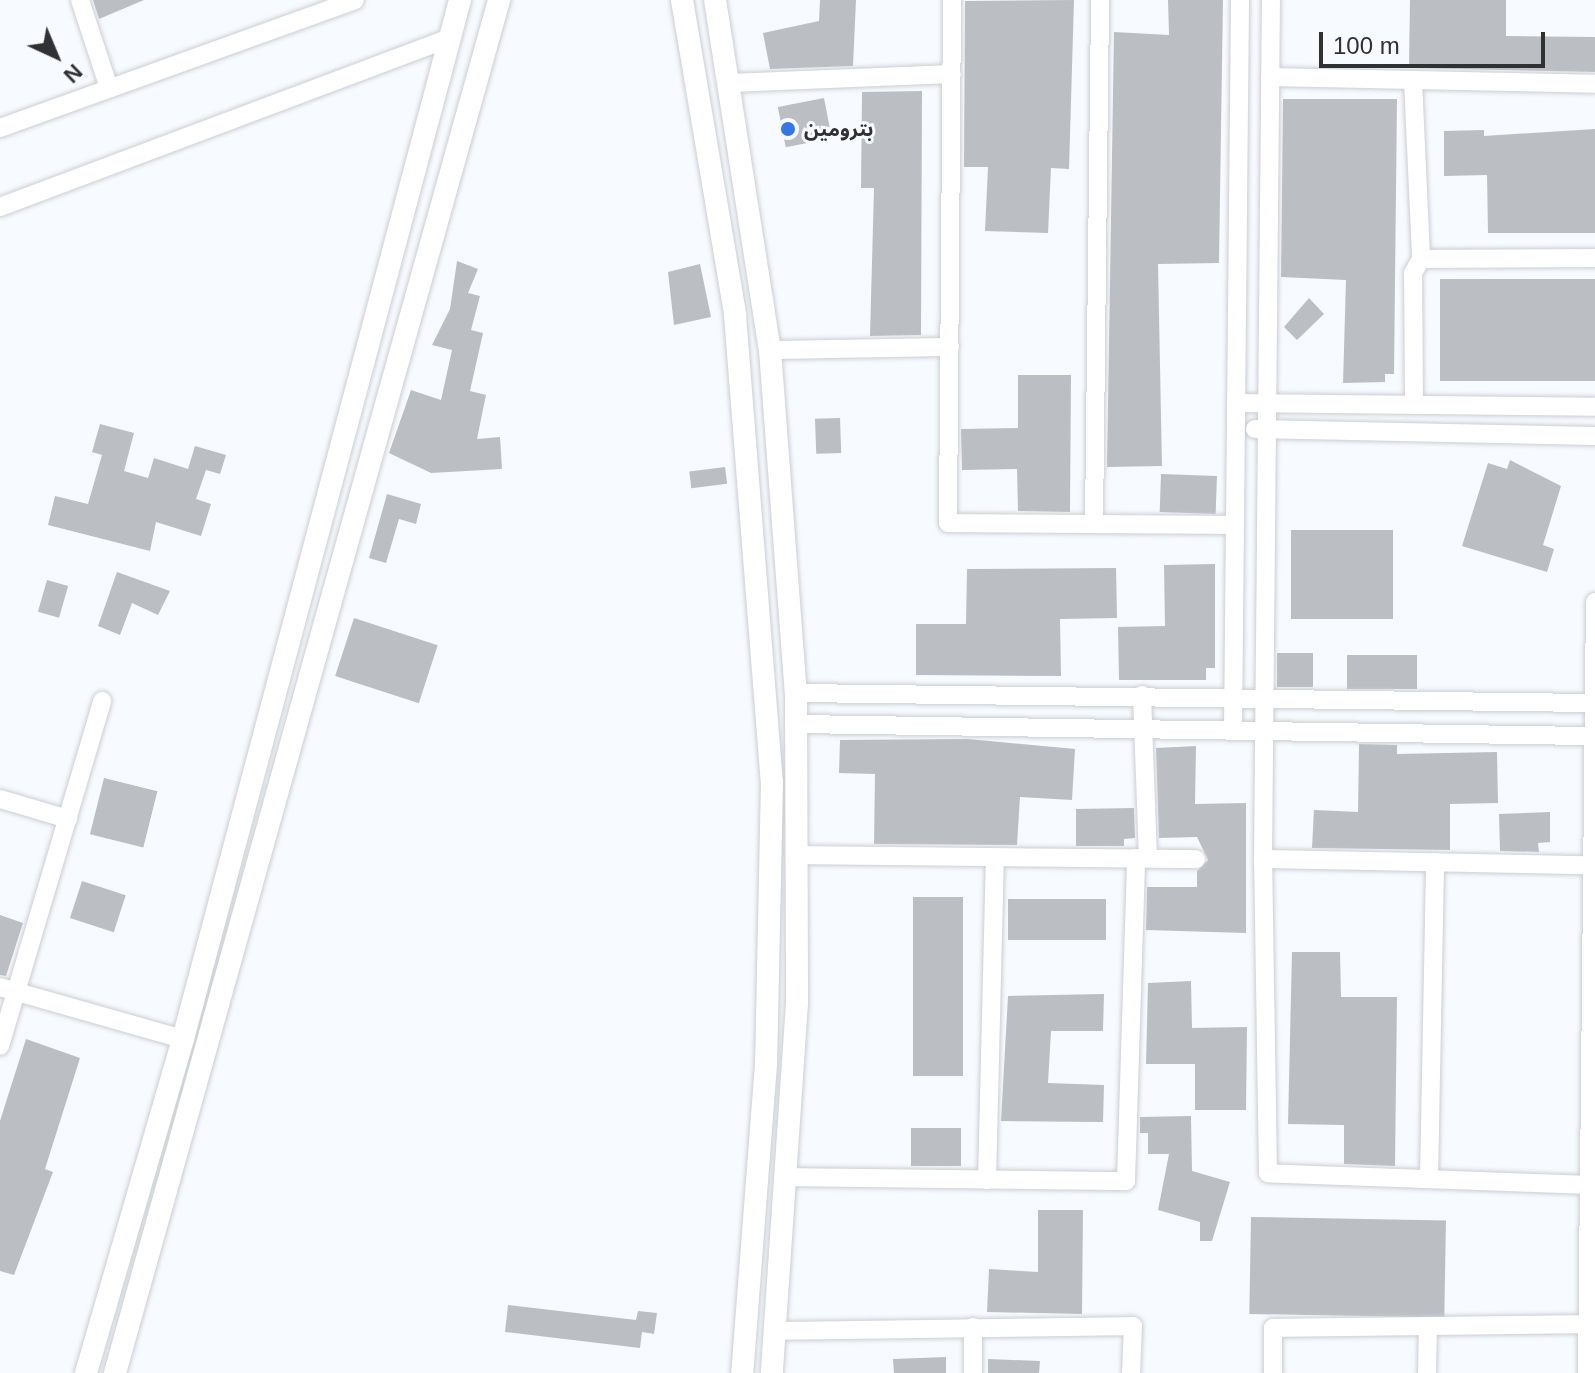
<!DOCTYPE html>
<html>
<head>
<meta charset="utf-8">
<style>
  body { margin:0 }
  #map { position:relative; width:1595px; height:1373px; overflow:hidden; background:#f7fafe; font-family:Helvetica,"Noto Sans Arabic",sans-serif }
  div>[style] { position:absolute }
  .building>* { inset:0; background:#bbbec3; transform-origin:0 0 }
  .roads { filter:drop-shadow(0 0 2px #caced3) drop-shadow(0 0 2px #caced3) }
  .minor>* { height:18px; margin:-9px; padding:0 9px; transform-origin:9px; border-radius:9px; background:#fff }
  .major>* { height:22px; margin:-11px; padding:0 11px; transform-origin:11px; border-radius:11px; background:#fff }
  .dots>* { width:22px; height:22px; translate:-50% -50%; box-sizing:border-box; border:4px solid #f7fafe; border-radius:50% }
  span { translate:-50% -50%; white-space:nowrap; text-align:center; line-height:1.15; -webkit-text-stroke:6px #f7fafe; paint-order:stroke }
  .poi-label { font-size:20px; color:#2f3133; font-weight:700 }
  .left { translate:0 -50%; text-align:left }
  .north { position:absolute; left:16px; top:16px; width:80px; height:80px; -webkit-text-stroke:6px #f7fafe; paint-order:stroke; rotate:136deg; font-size:22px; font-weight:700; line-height:32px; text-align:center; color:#2f3133 }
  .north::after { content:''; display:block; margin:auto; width:28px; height:36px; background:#2f3133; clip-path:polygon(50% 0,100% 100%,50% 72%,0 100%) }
  .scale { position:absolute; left:1319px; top:32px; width:226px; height:36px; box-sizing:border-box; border:4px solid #2f3133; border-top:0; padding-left:10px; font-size:24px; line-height:28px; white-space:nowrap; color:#2f3133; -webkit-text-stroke:6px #f7fafe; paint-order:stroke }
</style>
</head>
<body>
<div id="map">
  <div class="building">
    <div style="clip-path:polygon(93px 0,144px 0,99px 19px)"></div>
    <div style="clip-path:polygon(820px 0,856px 0,853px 66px,770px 69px,763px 33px,819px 21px)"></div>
    <div style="clip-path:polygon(1074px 0,1069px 169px,1051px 168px,1048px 233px,985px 231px,988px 167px,964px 167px,965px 1px)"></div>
    <div style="clip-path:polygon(1168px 0,1223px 0,1219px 263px,1158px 264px,1162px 466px,1107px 467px,1114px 32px,1169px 35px)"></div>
    <div style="clip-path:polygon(1410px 0,1506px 0,1506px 36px,1595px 37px,1595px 72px,1409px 68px)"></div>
    <div style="clip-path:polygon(922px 91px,921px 335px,870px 336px,874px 188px,861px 188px,862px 92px)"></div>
    <div style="left:824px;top:98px;width:41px;height:47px;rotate:79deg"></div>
    <div style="clip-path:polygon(1283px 99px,1397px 99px,1394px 374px,1385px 374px,1385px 382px,1343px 383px,1346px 280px,1281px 277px)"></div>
    <div style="clip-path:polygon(1595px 129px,1595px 233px,1488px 233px,1487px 175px,1444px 176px,1444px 131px,1484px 130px,1484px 136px)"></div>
    <div style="clip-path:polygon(457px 261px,478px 269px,468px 293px,480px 296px,471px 330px,483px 333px,470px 391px,486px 395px,477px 439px,500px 437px,502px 469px,431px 473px,389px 453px,411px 390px,441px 400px,452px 350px,432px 345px,450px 309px)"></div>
    <div style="clip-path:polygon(700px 264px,711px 317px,674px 325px,668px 272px)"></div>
    <div style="left:1440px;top:279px;width:155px;height:102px"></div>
    <div style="clip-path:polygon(1309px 298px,1324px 314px,1297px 340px,1284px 327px)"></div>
    <div style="clip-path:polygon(1018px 375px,1071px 375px,1070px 512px,1018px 511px,1017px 469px,962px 470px,961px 429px,1018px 428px)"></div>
    <div style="left:840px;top:418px;width:35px;height:25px;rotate:88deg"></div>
    <div style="clip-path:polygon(100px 424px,134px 433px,124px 471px,148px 478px,154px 458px,188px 469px,195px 446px,226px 455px,220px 474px,206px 470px,196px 499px,211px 504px,201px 536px,156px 522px,150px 551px,48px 525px,55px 496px,88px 504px,102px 455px,92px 452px)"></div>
    <div style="clip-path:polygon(1510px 460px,1561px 486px,1543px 545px,1554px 549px,1547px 572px,1462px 546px,1488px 463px,1507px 469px)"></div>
    <div style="left:725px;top:467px;width:17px;height:36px;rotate:83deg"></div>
    <div style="left:1161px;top:474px;width:56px;height:38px;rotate:2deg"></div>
    <div style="clip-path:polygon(387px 494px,421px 504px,416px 524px,399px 519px,386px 563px,369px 558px)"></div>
    <div style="left:1291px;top:530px;width:102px;height:89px"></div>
    <div style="clip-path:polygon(1215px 564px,1215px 668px,1206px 668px,1206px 680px,1119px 680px,1118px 627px,1165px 626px,1164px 565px)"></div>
    <div style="clip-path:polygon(1116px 568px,1117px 618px,1060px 619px,1061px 676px,916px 675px,916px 624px,966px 624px,967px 569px)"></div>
    <div style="clip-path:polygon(117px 572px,170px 591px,158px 615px,132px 603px,120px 635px,98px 626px)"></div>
    <div style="left:47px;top:580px;width:22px;height:33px;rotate:16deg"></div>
    <div style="left:354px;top:618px;width:88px;height:61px;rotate:18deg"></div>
    <div style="left:1277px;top:653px;width:36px;height:34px"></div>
    <div style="left:1417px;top:655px;width:34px;height:70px;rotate:90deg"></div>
    <div style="clip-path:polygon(968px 739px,1075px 749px,1072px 800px,1020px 797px,1017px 845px,874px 844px,875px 774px,839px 773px,840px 740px)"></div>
    <div style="clip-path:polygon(1359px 744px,1397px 745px,1397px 754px,1497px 752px,1498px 803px,1450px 804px,1450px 850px,1312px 848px,1314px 810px,1358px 812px)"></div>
    <div style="clip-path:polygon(1196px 746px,1195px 804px,1246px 803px,1246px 933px,1146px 930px,1147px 887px,1197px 887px,1197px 871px,1208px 860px,1197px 837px,1159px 838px,1156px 748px)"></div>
    <div style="left:104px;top:778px;width:55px;height:58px;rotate:14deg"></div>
    <div style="clip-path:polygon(1134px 808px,1135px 838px,1124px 839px,1124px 846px,1076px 846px,1076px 809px)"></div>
    <div style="clip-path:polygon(1550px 812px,1550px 842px,1538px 843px,1539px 852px,1500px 851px,1499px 814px)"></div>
    <div style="left:82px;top:881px;width:46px;height:39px;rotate:18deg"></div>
    <div style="left:963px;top:897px;width:179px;height:50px;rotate:90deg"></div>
    <div style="left:1106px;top:899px;width:41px;height:98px;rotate:90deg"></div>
    <div style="clip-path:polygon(0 915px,23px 923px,6px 976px,0 975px)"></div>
    <div style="clip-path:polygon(1292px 952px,1340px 952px,1341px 997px,1397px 997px,1395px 1166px,1344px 1164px,1344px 1125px,1288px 1124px)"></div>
    <div style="clip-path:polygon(1191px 981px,1192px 1028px,1247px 1027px,1246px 1110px,1195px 1110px,1195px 1064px,1146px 1064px,1148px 983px)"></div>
    <div style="clip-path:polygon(1104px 994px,1103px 1031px,1051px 1031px,1048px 1083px,1104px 1085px,1103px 1122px,1001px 1121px,1008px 996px)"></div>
    <div style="clip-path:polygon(26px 1039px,80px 1058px,45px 1169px,53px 1172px,14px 1275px,0 1271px,0 1121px)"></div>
    <div style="clip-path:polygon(1191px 1116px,1192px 1171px,1230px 1182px,1212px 1241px,1200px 1241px,1200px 1222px,1158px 1210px,1169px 1154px,1148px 1154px,1148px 1133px,1140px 1133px,1140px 1117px)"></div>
    <div style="left:911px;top:1128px;width:50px;height:38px"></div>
    <div style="clip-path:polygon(1038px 1210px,1083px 1210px,1082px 1314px,987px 1312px,989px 1269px,1038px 1272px)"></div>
    <div style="left:1251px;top:1217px;width:195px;height:97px;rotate:1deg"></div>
    <div style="clip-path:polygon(508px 1305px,636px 1320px,638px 1311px,657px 1313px,654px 1334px,642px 1332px,640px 1348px,505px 1332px)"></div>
    <div style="clip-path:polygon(946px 1357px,946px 1373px,894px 1373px,893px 1359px)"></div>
    <div style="clip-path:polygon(988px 1359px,1040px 1361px,1039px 1373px,988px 1373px)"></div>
  </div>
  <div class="roads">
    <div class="minor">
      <div style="left:80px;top:0;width:89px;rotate:71.8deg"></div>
      <div style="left:952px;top:0;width:523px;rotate:90.44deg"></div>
      <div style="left:948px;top:523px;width:287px;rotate:0.4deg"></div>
      <div style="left:1270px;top:77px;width:325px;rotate:1.2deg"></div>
      <div style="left:1413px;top:80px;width:179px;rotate:87.4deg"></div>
      <div style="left:730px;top:83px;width:222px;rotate:-2.3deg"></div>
      <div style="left:0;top:128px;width:377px;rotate:-19.8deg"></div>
      <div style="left:0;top:207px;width:480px;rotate:-20.6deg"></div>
      <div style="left:770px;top:350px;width:180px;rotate:-1deg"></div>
      <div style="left:1236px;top:403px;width:359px;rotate:0.6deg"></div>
      <div style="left:1414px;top:405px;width:132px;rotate:-90.4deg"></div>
      <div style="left:1413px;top:273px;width:16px;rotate:-60deg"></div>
      <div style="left:1421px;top:259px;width:174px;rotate:-0.3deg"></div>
      <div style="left:1255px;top:429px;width:340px;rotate:1.2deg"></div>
      <div style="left:1094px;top:523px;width:523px;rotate:-89.34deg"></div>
      <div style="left:796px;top:693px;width:794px;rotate:0.72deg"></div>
      <div style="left:1142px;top:695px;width:163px;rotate:87.9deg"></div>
      <div style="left:797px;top:724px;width:794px;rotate:0.87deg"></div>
      <div style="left:1233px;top:730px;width:730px;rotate:-89.45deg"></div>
      <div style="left:0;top:799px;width:71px;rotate:16.4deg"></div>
      <div style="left:798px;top:855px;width:398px;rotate:0.6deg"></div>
      <div style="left:1263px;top:859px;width:859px;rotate:-89.47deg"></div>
      <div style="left:0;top:987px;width:190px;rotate:15.9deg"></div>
      <div style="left:0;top:1046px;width:360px;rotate:-73.5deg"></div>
      <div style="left:788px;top:1177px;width:338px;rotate:0.7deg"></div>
      <div style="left:1126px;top:1181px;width:323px;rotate:-88.2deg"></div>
      <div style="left:1429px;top:1179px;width:317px;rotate:-88.9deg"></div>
      <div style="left:987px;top:1180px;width:323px;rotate:-88.6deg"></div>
      <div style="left:1588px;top:1185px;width:320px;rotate:-177.9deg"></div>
      <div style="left:1268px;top:1173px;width:314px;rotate:-90.9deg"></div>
      <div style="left:1263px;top:859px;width:327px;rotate:1.1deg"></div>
      <div style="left:776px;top:1331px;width:357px;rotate:-0.8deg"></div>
      <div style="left:1133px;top:1326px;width:47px;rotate:92.4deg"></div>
      <div style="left:973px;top:1373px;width:46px;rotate:-90deg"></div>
      <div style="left:1273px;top:1373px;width:45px;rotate:-90deg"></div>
      <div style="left:1273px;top:1328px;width:315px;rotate:-0.7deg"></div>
      <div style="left:1427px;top:1373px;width:47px;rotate:-88.8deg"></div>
      <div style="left:1587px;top:1373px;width:771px;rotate:-89.41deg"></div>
    </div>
    <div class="major">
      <div style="left:682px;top:0;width:319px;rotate:80.4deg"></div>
      <div style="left:735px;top:315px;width:467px;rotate:85.5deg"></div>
      <div style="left:772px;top:781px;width:283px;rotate:91.2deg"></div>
      <div style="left:766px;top:1064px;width:310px;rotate:94.4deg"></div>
      <div style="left:715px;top:0;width:354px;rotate:81.1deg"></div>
      <div style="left:770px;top:350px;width:344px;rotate:85.7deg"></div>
      <div style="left:796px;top:693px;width:310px;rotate:89.8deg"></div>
      <div style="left:797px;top:1003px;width:371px;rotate:93.9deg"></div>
      <div style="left:86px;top:1373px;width:348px;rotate:-73.8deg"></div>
      <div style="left:183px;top:1039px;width:1075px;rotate:-75.07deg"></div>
      <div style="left:115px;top:1373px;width:1426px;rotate:-74.37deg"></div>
    </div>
  </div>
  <div class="dots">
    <div style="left:788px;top:129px;background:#3277e5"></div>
  </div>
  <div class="poi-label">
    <span class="left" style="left:804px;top:129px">بترومين</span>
  </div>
  <div class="north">N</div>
  <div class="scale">100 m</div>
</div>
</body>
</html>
